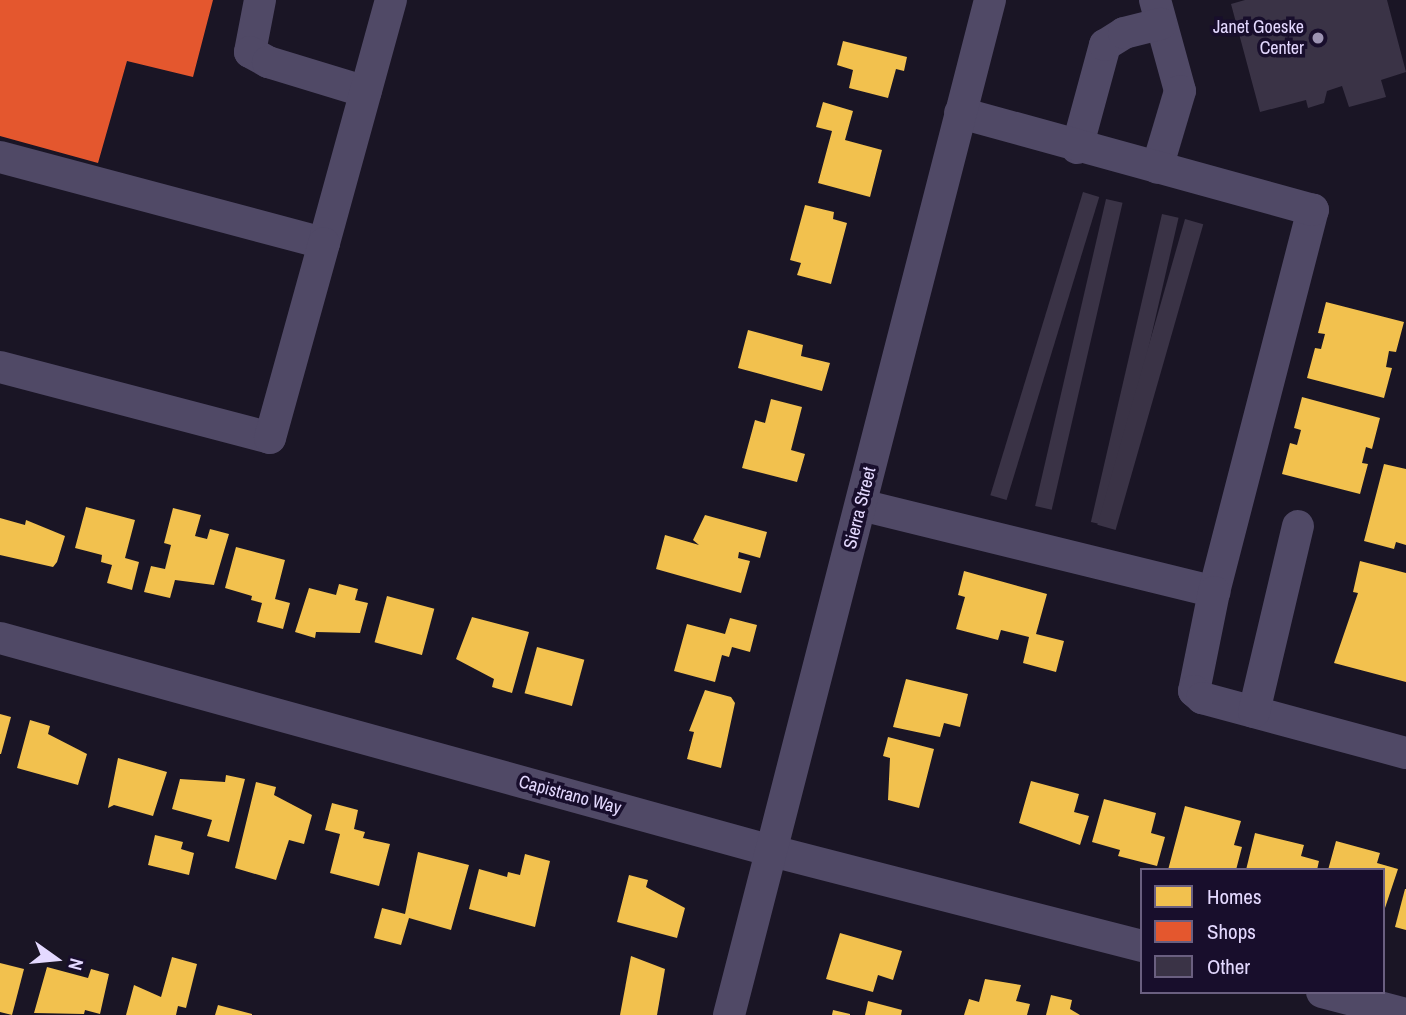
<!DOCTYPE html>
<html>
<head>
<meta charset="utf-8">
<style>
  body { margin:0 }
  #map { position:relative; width:1406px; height:1015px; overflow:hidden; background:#1a1525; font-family:"Archivo Narrow",sans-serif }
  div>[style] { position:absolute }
  .homes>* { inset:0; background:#f2c14e; transform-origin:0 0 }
  .shops>* { inset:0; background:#e4572e }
  .building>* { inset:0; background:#3a3346; transform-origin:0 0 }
  .minor>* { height:32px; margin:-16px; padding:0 16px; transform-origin:16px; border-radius:16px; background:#504966 }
  .dots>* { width:19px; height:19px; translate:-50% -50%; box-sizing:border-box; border:4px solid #180e2c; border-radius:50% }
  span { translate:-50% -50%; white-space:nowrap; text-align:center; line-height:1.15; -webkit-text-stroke:7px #180e2c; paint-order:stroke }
  .poi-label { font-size:18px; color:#e4d9ff }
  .right { translate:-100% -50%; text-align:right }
  .street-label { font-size:18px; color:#e4d9ff }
  .legend { position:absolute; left:1140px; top:868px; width:245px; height:126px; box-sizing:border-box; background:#180e2c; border:2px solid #6a5f80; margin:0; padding:9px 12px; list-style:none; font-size:21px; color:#e4d9ff }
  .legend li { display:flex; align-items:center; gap:14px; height:35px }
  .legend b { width:35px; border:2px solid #6a5f80 }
  .north { position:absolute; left:21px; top:924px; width:70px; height:70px; -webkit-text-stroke:5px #180e2c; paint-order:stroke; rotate:105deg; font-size:19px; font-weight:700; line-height:28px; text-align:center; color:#e4d9ff }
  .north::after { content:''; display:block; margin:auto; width:24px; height:32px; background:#e4d9ff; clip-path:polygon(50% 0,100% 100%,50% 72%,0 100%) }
</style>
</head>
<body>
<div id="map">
  <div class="homes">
    <div style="clip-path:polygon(843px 41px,907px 57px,904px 71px,896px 69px,888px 98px,849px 88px,853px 70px,837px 65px)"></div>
    <div style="clip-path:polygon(823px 102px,853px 111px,845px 140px,882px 150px,870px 197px,818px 183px,832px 131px,816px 127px)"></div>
    <div style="clip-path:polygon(805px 205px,834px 212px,833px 219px,847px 223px,831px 284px,797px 275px,801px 263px,790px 260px)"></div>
    <div style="clip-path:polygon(1326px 302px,1404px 322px,1396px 352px,1389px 351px,1386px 367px,1392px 368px,1384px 398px,1307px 378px,1315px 348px,1321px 349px,1325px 334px,1318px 333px)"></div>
    <div style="clip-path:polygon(748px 330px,803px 345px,801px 356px,830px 363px,822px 391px,738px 368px)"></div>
    <div style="clip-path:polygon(1302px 397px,1380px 418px,1372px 449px,1366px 447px,1362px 463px,1368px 464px,1360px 494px,1282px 474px,1290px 443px,1297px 445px,1301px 430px,1294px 428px)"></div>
    <div style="clip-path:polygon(771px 399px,802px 407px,791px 450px,805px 454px,797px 482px,742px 468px,755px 420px,765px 423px)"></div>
    <div style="clip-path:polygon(1384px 464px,1406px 469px,1406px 545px,1396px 542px,1394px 549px,1364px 541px)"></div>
    <div style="clip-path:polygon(86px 507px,135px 520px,125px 558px,139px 562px,132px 590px,107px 583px,112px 565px,101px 562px,102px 555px,75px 548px)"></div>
    <div style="clip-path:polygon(173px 508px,201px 515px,195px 536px,207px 539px,210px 529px,229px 534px,214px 585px,175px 580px,170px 598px,144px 592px,151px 566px,165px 569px,171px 545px,164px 543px)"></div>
    <div style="clip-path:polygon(705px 515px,767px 532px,760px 558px,739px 552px,738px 558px,750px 561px,741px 593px,656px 569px,665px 535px,699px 545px,693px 540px)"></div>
    <div style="clip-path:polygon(0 518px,25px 525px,26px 520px,65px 536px,57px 562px,53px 567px,0 555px)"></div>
    <div style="clip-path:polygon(236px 547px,285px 560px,275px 599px,290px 603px,283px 629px,257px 622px,262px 603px,251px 600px,252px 596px,225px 588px)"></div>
    <div style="clip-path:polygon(1360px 561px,1406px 573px,1406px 682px,1334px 663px,1358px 593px,1353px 592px)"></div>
    <div style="clip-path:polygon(964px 571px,1047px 594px,1036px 634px,1064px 641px,1056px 672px,1023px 663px,1029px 637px,1001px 630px,998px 640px,956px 629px,965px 597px,958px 595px)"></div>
    <div style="clip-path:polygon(339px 584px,358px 589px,355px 600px,368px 603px,360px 633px,316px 632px,315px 638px,295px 632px,309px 588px,336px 595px)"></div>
    <div style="left:387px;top:596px;width:49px;height:48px;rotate:15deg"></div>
    <div style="clip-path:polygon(472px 617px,529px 632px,512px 693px,492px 687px,494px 679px,456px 659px)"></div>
    <div style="clip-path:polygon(730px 618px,757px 625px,750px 652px,732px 647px,729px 657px,722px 655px,715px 682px,674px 671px,687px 624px,725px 634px)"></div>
    <div style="left:537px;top:647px;width:49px;height:48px;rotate:15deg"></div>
    <div style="clip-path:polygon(906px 679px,968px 694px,960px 727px,944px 723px,940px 737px,893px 727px)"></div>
    <div style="clip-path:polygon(705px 690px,731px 697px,735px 703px,721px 768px,687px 759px,694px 732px,689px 731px)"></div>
    <div style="clip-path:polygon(0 714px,11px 717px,1px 754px,0 754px)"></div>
    <div style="clip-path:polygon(30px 720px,50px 726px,48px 734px,87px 754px,78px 785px,17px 768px)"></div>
    <div style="clip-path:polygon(888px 737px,934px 749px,919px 808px,888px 800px,890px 758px,883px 756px)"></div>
    <div style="clip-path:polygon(118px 758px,167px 772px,153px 816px,114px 805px,108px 808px)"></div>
    <div style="clip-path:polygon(226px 775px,245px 779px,229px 842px,207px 836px,212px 820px,172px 809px,180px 779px,225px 782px)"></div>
    <div style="clip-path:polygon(1031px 781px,1079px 794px,1074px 812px,1089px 816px,1080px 845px,1019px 823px)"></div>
    <div style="clip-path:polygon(256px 782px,276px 787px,274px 795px,312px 815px,304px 844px,289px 840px,276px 880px,235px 868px)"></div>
    <div style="clip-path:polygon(1104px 799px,1156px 813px,1151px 833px,1165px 837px,1157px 866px,1118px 856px,1120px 850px,1092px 842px)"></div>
    <div style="clip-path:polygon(332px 803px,358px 810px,354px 829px,365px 832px,363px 838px,390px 844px,379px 886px,330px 873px,340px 834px,325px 830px)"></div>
    <div style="clip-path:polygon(1185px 806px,1241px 821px,1234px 845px,1242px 847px,1236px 870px,1168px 870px)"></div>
    <div style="clip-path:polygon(1255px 833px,1304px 845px,1301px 856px,1319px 861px,1317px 870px,1246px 870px)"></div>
    <div style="clip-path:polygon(155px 835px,183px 842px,181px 849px,194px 853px,189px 875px,148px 865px)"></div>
    <div style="clip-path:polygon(1336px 841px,1380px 853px,1377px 863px,1398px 869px,1384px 911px,1383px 870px,1328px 870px)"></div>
    <div style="clip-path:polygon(418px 852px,469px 865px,451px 930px,409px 918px,401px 945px,374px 938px,382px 908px,405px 914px)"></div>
    <div style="clip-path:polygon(525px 854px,550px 861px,535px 927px,469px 909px,479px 869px,507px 877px,508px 872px,520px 875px)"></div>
    <div style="clip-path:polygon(629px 875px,648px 880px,646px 887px,685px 908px,677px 938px,617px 922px)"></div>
    <div style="clip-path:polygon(1405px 889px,1406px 889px,1406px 930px,1395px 927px)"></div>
    <div style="clip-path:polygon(840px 933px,902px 951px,893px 980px,878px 975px,873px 992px,826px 979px)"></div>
    <div style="clip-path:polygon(631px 956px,665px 969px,657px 1015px,620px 1015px)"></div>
    <div style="clip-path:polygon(172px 957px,197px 964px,186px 1008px,178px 1006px,176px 1015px,126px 1015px,134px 985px,161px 997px)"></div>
    <div style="clip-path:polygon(0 963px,24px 969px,12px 1015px,0 1012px)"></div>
    <div style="clip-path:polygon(47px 967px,88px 978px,91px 969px,109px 974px,100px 1014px,85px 1010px,84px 1014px,34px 1013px)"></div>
    <div style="clip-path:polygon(985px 979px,1021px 985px,1016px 1001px,1030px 1004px,1027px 1015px,964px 1015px,969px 999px,979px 1002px)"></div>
    <div style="clip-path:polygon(1051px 995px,1072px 1000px,1070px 1009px,1080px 1015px,1046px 1015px)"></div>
    <div style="clip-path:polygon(868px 1001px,902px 1010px,901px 1015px,865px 1015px)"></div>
    <div style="clip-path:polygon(218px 1005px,252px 1014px,252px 1015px,215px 1015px)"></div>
    <div style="clip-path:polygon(833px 1010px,850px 1014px,850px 1015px,832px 1015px)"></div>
  </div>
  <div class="shops">
    <div style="clip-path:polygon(0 0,213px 0,193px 77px,127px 61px,98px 163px,0 136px)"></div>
  </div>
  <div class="building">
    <div style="clip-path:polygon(1245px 0,1387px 0,1406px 72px,1381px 80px,1386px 97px,1349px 107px,1342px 86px,1327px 91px,1324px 103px,1308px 108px,1306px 100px,1260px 112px,1231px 4px)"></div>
    <div style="left:1083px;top:192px;width:17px;height:317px;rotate:17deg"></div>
    <div style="left:1106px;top:199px;width:17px;height:315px;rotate:13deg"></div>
    <div style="left:1162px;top:214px;width:17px;height:316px;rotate:13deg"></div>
    <div style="left:1185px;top:219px;width:19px;height:318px;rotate:16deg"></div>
  </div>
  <div class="minor">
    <div style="left:260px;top:0;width:53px;rotate:100.9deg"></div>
    <div style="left:250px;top:52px;width:21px;rotate:29deg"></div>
    <div style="left:268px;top:62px;width:102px;rotate:17deg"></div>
    <div style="left:1155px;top:0;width:94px;rotate:74.6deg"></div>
    <div style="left:1180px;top:91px;width:80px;rotate:106.6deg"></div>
    <div style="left:1077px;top:148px;width:107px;rotate:-74.8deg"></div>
    <div style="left:1105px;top:45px;width:22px;rotate:-32deg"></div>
    <div style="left:1124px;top:33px;width:38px;rotate:-14deg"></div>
    <div style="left:0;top:157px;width:335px;rotate:14.9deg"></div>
    <div style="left:324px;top:243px;width:252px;rotate:-74.6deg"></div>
    <div style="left:0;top:367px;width:279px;rotate:14.7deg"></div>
    <div style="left:270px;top:438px;width:202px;rotate:-74.5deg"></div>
    <div style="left:861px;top:505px;width:364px;rotate:13.8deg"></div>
    <div style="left:1214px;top:592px;width:395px;rotate:-75.5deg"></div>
    <div style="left:1313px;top:210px;width:366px;rotate:-164.6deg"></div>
    <div style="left:1214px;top:592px;width:101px;rotate:101.4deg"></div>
    <div style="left:1194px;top:691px;width:11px;rotate:41deg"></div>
    <div style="left:1202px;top:698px;width:211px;rotate:15.1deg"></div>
    <div style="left:0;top:638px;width:801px;rotate:15.42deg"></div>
    <div style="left:772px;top:851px;width:382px;rotate:14.4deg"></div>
    <div style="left:1254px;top:712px;width:191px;rotate:-76.7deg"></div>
    <div style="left:1322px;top:992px;width:87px;rotate:14.7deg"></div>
    <div style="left:729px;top:1015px;width:1048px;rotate:-75.58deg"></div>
  </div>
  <div class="dots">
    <div style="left:1318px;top:38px;background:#9d94b3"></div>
  </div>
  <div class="poi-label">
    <span class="right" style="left:1304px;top:38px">Janet Goeske<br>Center</span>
  </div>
  <div class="street-label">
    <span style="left:860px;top:508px;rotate:-76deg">Sierra Street</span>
    <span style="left:570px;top:795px;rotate:15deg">Capistrano Way</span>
  </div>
  <ul class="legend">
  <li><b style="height:19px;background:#f2c14e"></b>Homes</li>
  <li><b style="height:19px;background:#e4572e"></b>Shops</li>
  <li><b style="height:19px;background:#3a3346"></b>Other</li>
  </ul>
  <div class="north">N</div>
</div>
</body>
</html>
